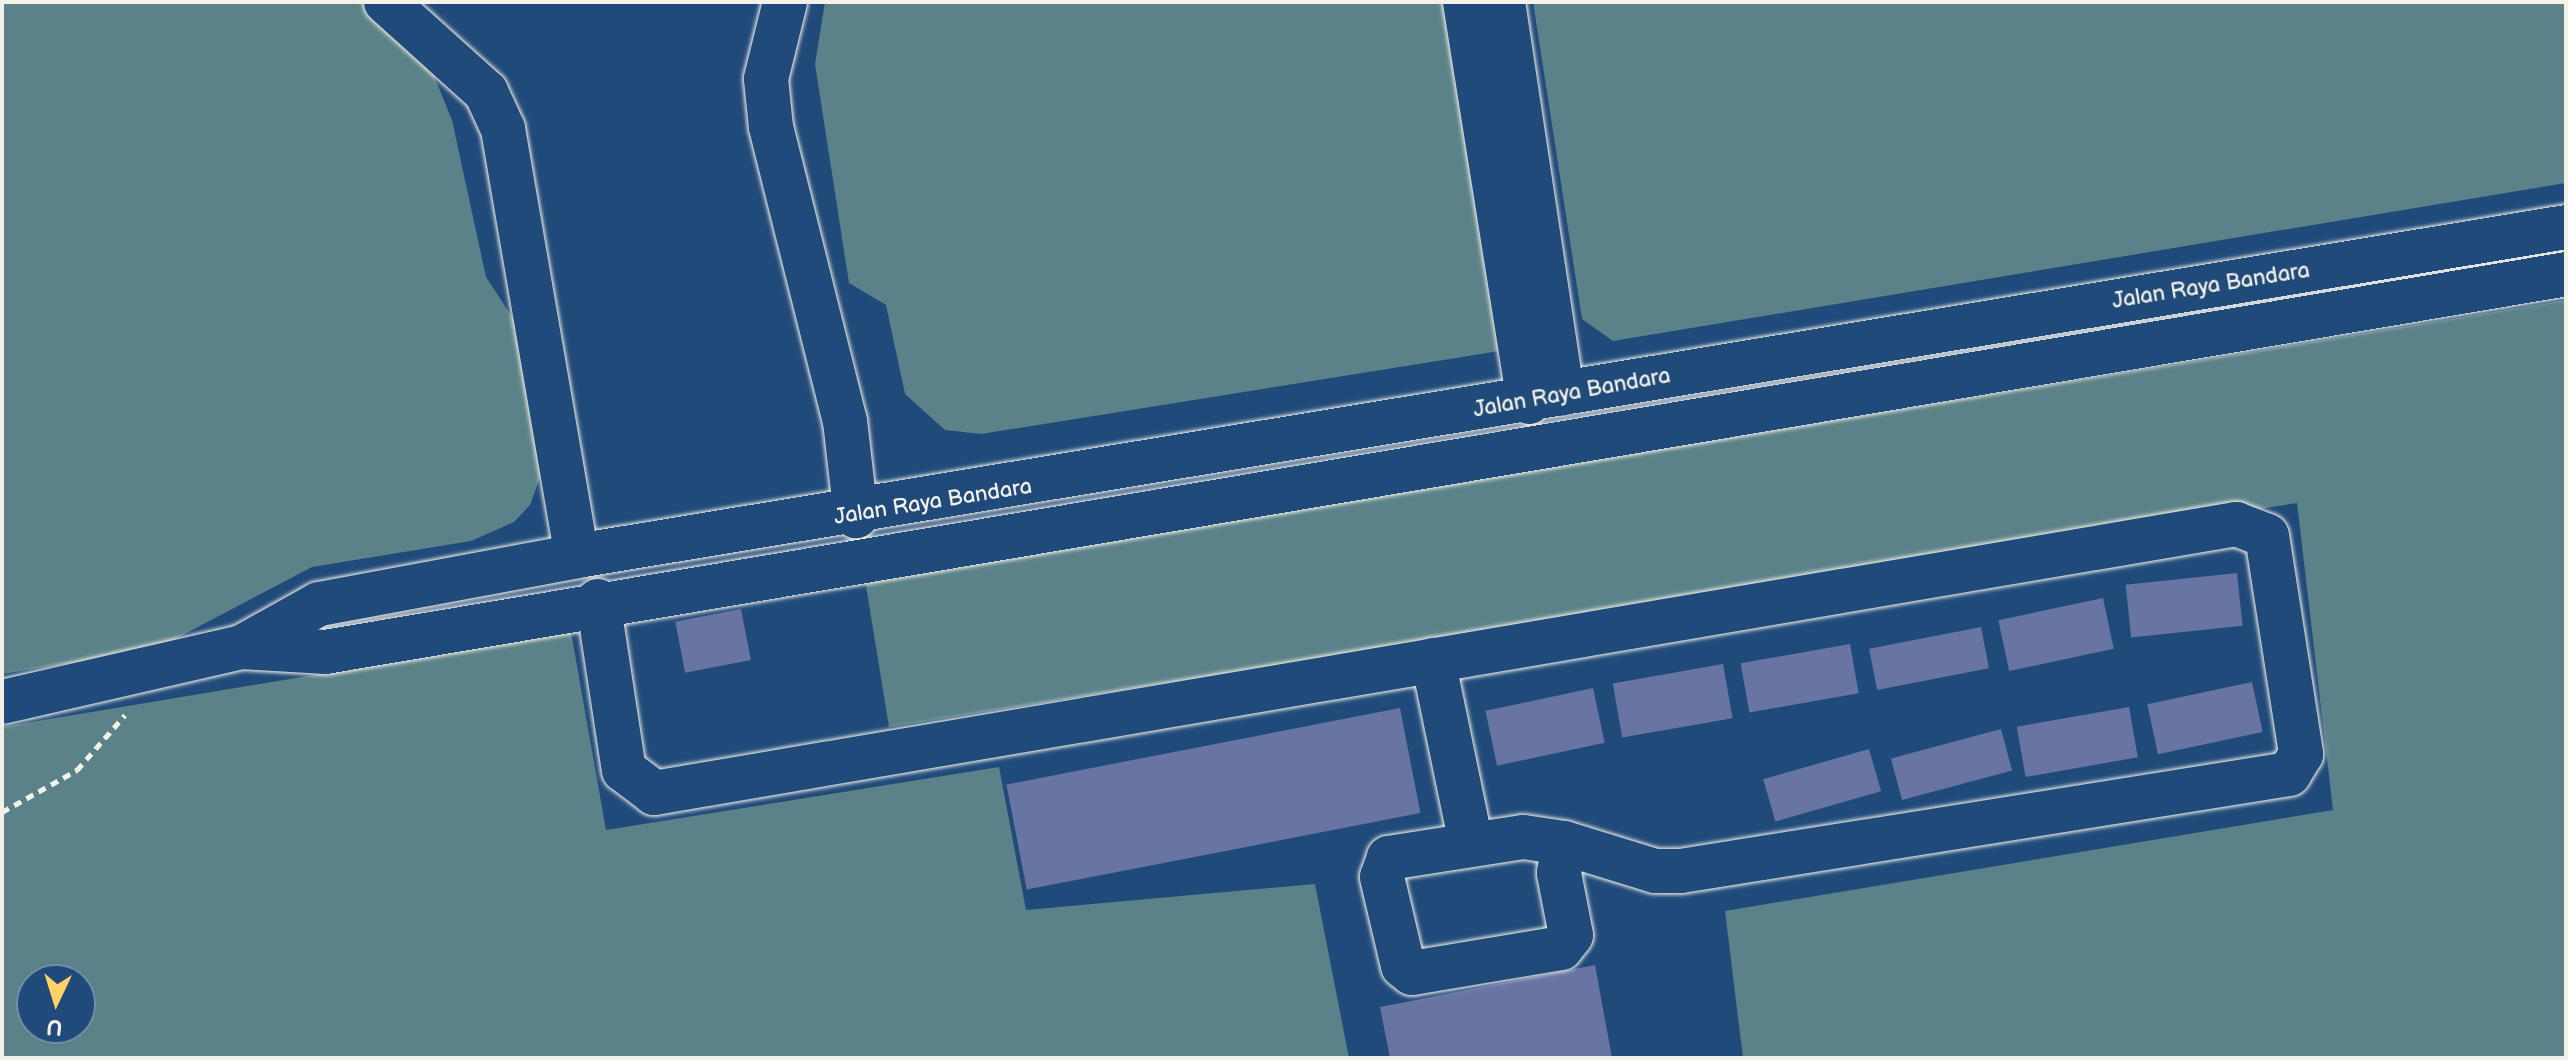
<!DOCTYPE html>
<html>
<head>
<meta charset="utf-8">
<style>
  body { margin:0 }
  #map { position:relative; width:2568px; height:1060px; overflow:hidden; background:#1f4a7a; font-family:"Balsamiq Sans",sans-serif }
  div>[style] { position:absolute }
  .green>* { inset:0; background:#5a8288 }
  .building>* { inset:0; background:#6875a3; transform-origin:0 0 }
  .path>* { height:5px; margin-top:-2.5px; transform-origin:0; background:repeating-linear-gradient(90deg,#f4f1e8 0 8px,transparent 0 14px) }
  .roads { filter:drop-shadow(0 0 2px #f4f1e8) drop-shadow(0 0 2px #f4f1e8) }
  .minor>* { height:44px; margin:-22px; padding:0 22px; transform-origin:22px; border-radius:22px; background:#1f4a7a }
  .major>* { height:44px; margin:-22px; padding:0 22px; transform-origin:22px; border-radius:22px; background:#1f4a7a }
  span { translate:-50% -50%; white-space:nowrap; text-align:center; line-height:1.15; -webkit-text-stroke:6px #1f4a7a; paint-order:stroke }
  .street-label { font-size:22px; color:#f4f1e8 }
  .frame { position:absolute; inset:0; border:4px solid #f4f1e8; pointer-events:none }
  .north { position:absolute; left:16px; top:964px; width:80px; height:80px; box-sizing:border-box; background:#1f4a7a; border:2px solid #748da6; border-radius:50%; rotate:184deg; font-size:22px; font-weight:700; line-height:32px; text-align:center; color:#f4f1e8 }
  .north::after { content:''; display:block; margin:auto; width:28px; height:36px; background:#ffd166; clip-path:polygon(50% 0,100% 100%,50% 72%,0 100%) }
</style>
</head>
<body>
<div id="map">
  <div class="green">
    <div style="clip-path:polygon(2px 2px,366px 2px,428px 61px,452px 120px,486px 277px,531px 346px,546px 461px,530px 505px,514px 522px,471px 541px,312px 567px,156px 649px,2px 674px)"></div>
    <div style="clip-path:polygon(825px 2px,1462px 2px,1512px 349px,981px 434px,945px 430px,905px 394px,886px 305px,849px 283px,815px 64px)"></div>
    <div style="clip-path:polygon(1533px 2px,2566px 2px,2566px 183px,1613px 341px,1582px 319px)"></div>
    <div style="clip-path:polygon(2566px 300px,2566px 1058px,1743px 1058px,1725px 911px,2333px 810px,2297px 503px,889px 727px,865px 580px)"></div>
    <div style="clip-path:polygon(evenodd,571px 632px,606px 830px,999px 767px,1026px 910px,1315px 884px,1349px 1058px,2px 1058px,2px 727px,571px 632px,32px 980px,80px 980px,80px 1028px,32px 1028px,32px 980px)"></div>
  </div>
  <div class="building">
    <div style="left:2237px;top:573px;width:53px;height:112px;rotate:84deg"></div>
    <div style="left:2103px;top:598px;width:52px;height:107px;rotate:78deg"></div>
    <div style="left:741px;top:609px;width:52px;height:67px;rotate:79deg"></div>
    <div style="left:1981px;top:627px;width:42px;height:114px;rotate:79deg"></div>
    <div style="left:1850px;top:644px;width:50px;height:111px;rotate:80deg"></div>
    <div style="left:1723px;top:664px;width:55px;height:112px;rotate:80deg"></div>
    <div style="left:2252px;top:682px;width:51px;height:107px;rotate:78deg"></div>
    <div style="left:1593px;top:688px;width:56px;height:110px;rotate:78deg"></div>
    <div style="left:2129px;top:707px;width:51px;height:114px;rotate:80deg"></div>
    <div style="left:1400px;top:708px;width:107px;height:401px;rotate:79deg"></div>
    <div style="left:2001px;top:729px;width:43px;height:114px;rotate:75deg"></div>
    <div style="left:1869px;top:749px;width:44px;height:110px;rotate:74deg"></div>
    <div style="clip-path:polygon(1595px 965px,1612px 1058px,1390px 1058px,1380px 1007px)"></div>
  </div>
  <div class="path">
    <div style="left:2px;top:812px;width:86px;rotate:-29.2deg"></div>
    <div style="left:77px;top:770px;width:73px;rotate:-48.9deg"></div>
  </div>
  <div class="roads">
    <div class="minor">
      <div style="left:386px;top:2px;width:135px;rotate:42deg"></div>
      <div style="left:486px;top:92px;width:41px;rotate:65.3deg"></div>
      <div style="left:503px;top:129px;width:433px;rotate:80.2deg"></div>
      <div style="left:785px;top:2px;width:79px;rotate:103.9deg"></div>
      <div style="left:766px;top:79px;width:48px;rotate:84.1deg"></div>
      <div style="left:771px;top:127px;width:303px;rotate:75.9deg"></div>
      <div style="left:845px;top:421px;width:96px;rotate:83.4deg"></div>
      <div style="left:1465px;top:2px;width:405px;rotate:80.9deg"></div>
      <div style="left:1503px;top:2px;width:396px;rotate:81.4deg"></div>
      <div style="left:598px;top:601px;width:171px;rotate:81.3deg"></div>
      <div style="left:624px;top:770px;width:38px;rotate:37deg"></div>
      <div style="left:654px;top:793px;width:1605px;rotate:-9.65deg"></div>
      <div style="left:2236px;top:524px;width:33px;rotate:21deg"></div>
      <div style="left:2267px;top:536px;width:221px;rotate:81.1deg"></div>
      <div style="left:2301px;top:754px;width:23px;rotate:121deg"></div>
      <div style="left:2289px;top:774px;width:616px;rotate:170.94deg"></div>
      <div style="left:1681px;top:871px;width:26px;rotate:180deg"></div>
      <div style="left:1655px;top:871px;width:95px;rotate:-162.9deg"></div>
      <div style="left:1564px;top:843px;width:41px;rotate:-171.7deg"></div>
      <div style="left:1523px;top:837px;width:136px;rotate:171.1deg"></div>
      <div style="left:1389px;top:858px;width:20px;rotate:110deg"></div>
      <div style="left:1382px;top:877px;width:91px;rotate:76.7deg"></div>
      <div style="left:1403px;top:966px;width:11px;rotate:38deg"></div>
      <div style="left:1412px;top:973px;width:151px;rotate:-9.5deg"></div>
      <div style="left:1561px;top:948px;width:16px;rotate:-52deg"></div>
      <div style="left:1571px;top:935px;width:63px;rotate:-101deg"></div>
      <div style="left:1559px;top:873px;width:30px;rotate:-81deg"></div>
      <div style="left:1433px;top:660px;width:187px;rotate:78.3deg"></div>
      <div style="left:2px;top:702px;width:246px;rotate:-12.9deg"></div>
    </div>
    <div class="major">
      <div style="left:242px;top:647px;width:88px;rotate:-29.2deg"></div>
      <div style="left:319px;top:604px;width:262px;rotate:-10.5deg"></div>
      <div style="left:577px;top:556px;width:2016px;rotate:-9.39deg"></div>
      <div style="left:242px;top:647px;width:83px;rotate:3.4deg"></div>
      <div style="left:325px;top:652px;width:2273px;rotate:-9.57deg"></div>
    </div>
  </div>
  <div class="street-label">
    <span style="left:2211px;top:286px;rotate:-9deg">Jalan Raya Bandara</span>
    <span style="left:1572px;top:393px;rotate:-10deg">Jalan Raya Bandara</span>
    <span style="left:933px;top:502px;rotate:-9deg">Jalan Raya Bandara</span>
  </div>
  <div class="frame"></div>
  <div class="north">U</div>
</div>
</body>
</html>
